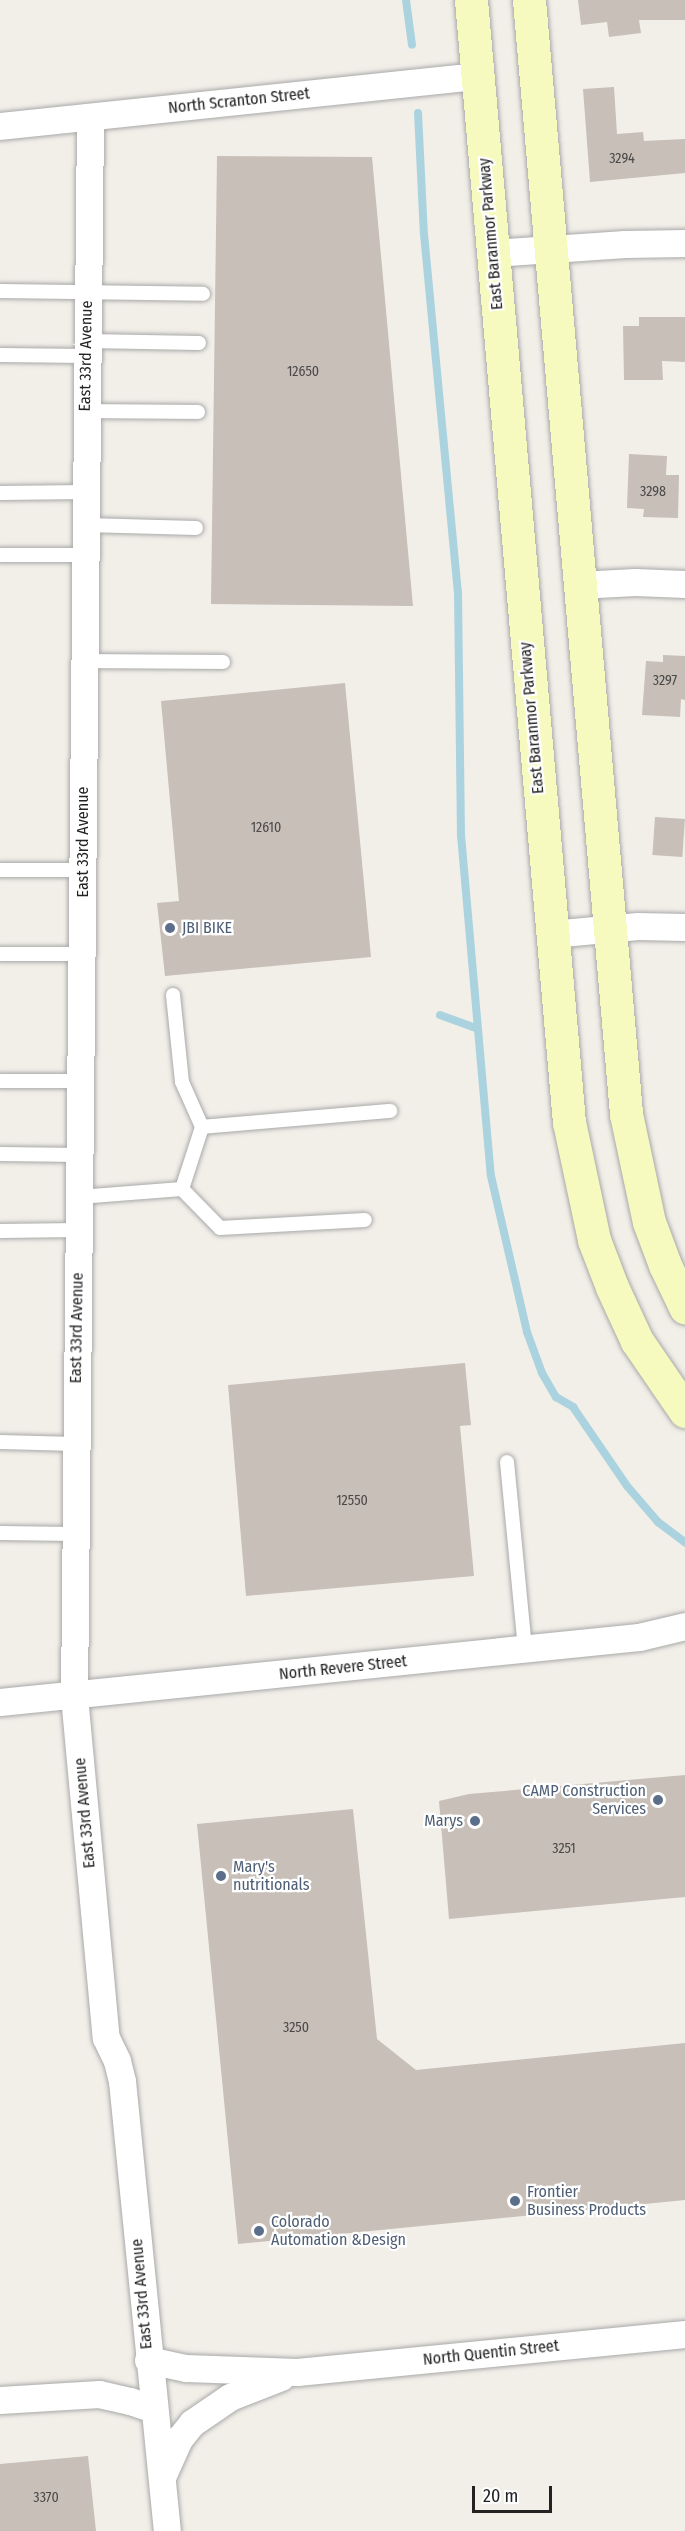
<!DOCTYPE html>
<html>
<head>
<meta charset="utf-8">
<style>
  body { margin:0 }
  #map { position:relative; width:685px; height:2531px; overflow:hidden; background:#f2efe9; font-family:"Fira Sans Condensed",sans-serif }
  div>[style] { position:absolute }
  .stream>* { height:8px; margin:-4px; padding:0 4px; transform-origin:4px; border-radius:4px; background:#aad3df }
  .building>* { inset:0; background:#c7bfb8; transform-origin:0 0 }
  .roads { filter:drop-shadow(0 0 2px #a9a9a9) drop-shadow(0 0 2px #a9a9a9) }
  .lane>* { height:14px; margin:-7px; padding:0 7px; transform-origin:7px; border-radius:7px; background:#fff }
  .street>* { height:27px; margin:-13.5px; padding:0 13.5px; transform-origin:13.5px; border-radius:13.5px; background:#fff }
  .secondary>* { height:33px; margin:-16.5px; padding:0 16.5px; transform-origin:16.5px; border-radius:16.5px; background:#f7fabf }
  .dots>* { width:16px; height:16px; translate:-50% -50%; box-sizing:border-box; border:3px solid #fff; border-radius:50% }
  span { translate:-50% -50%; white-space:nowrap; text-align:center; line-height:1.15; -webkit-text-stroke:4.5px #fff; paint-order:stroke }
  .number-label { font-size:14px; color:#4b4948 }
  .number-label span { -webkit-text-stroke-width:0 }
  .street-label { font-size:16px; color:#222 }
  .service-label { font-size:16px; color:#4e5e75 }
  .left { translate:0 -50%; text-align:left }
  .right { translate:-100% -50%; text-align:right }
  .scale { position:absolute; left:472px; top:2486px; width:80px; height:27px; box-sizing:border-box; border:3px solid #222; border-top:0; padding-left:8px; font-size:18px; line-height:21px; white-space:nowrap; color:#222; -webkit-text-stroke:4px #fff; paint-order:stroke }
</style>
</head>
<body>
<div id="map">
  <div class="stream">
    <div style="left:406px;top:0;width:45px;rotate:82.4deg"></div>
    <div style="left:418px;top:113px;width:121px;rotate:87.2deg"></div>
    <div style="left:424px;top:234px;width:360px;rotate:84.6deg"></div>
    <div style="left:458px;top:592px;width:243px;rotate:89.3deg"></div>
    <div style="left:461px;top:835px;width:342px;rotate:85deg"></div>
    <div style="left:491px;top:1176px;width:160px;rotate:77deg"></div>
    <div style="left:527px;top:1332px;width:44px;rotate:69.9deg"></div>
    <div style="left:542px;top:1373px;width:28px;rotate:60deg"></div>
    <div style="left:556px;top:1397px;width:20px;rotate:30deg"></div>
    <div style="left:573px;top:1407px;width:96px;rotate:55.6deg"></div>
    <div style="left:627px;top:1486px;width:48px;rotate:49.3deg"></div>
    <div style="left:658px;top:1522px;width:34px;rotate:37deg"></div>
    <div style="left:440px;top:1015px;width:38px;rotate:20deg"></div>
  </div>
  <div class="building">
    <div style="clip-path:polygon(578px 0,685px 0,685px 20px,639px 20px,641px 33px,609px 37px,607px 22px,581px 25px)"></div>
    <div style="clip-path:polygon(614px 87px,617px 134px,643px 132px,644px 141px,685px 139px,685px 173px,590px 182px,583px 89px)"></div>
    <div style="clip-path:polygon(217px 156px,372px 157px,413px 606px,211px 604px)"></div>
    <div style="clip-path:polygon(639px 317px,685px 317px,685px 362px,662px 361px,663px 380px,624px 380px,623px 326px,639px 326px)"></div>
    <div style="clip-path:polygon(629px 454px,667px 456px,666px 475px,679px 475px,678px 518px,643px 517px,644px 509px,627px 508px)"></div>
    <div style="clip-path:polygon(663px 655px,685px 656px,685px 700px,681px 699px,680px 717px,642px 715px,646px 661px,663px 662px)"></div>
    <div style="clip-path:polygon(345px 683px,371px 957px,165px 976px,157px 903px,179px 901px,161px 701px)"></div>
    <div style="left:655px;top:817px;width:30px;height:38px;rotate:4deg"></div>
    <div style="clip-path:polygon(465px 1363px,471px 1425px,460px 1426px,474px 1576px,246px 1596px,228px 1385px)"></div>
    <div style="clip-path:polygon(685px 1775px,685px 1897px,449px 1919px,439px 1801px,469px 1794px)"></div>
    <div style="clip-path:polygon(353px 1809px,377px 2039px,416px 2070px,685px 2043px,685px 2200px,238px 2244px,197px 1824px)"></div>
    <div style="clip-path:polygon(88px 2456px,96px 2531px,0 2531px,0 2464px)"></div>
  </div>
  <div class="roads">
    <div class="lane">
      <div style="left:0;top:291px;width:203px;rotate:0.8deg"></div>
      <div style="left:87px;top:341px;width:112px;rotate:1deg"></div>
      <div style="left:0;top:355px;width:87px;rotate:0.7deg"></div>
      <div style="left:86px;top:411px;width:112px;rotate:0.5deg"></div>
      <div style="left:0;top:493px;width:85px;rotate:-0.7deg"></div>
      <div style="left:85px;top:525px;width:111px;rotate:1.5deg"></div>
      <div style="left:0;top:555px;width:85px"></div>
      <div style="left:84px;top:661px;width:139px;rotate:0.4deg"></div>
      <div style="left:0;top:870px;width:82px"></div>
      <div style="left:0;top:954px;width:82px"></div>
      <div style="left:173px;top:995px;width:87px;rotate:84.1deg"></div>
      <div style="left:182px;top:1082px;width:49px;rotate:66deg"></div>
      <div style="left:0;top:1081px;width:80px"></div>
      <div style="left:0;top:1154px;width:80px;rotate:0.7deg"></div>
      <div style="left:182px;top:1189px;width:65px;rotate:-72.1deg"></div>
      <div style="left:202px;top:1127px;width:189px;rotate:-4.9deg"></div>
      <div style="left:79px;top:1197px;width:103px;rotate:-4.4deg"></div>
      <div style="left:182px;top:1189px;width:54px;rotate:45.7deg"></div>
      <div style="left:220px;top:1228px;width:145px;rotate:-3.2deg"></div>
      <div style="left:0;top:1231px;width:79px;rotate:-0.7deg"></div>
      <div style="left:0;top:1442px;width:76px;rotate:1.5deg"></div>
      <div style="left:507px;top:1462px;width:188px;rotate:84.5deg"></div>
      <div style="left:0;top:1533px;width:75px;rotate:0.8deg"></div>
    </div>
    <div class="street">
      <div style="left:90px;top:118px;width:1578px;rotate:90.58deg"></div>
      <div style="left:74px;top:1696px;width:343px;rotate:84.7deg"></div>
      <div style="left:106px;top:2038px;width:25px;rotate:64deg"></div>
      <div style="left:117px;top:2061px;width:21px;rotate:76deg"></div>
      <div style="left:122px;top:2081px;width:452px;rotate:84.3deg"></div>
      <div style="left:0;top:126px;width:481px;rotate:-6deg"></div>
      <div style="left:493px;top:253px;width:132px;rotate:-3.9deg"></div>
      <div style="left:625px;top:244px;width:60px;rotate:-1deg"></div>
      <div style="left:578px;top:585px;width:57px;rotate:-3deg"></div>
      <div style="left:635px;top:582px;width:50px;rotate:2.3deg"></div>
      <div style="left:551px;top:934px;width:87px;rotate:-5.3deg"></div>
      <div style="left:638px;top:926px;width:47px;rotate:1.2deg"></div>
      <div style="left:0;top:1702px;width:642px;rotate:-5.81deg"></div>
      <div style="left:639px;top:1637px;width:47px;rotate:-13.4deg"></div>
      <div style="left:148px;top:2360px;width:39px;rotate:12deg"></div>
      <div style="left:186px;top:2368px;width:111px;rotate:2.1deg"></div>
      <div style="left:297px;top:2372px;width:390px;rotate:-5.6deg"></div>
      <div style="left:0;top:2400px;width:99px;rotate:-3.5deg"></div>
      <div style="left:99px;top:2394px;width:32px;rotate:13deg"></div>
      <div style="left:130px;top:2401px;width:24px;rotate:19deg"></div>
      <div style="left:162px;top:2477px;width:42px;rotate:-65.9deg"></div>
      <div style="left:179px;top:2439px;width:21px;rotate:-51deg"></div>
      <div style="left:192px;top:2423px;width:46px;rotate:-34.4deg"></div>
      <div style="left:230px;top:2397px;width:55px;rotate:-21.4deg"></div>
    </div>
    <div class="secondary">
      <div style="left:471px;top:0;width:1126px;rotate:85.01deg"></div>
      <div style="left:569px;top:1122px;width:121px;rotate:78deg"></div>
      <div style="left:594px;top:1240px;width:50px;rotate:69deg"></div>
      <div style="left:612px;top:1287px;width:60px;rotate:65.2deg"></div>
      <div style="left:637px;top:1341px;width:85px;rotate:55.6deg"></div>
      <div style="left:529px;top:0;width:1118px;rotate:85.02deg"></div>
      <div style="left:626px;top:1114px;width:110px;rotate:78deg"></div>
      <div style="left:649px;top:1222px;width:46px;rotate:69.6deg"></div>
      <div style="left:665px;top:1265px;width:47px;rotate:64.5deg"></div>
    </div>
  </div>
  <div class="dots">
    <div style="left:170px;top:928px;background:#5c6f8a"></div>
    <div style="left:658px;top:1800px;background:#5c6f8a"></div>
    <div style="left:475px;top:1821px;background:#5c6f8a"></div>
    <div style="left:221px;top:1876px;background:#5c6f8a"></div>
    <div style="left:515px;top:2201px;background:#5c6f8a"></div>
    <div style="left:259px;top:2231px;background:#5c6f8a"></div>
  </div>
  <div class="number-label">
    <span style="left:622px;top:159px">3294</span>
    <span style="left:303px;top:372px">12650</span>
    <span style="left:653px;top:492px">3298</span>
    <span style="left:665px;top:681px">3297</span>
    <span style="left:266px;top:828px">12610</span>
    <span style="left:352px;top:1501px">12550</span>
    <span style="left:564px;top:1849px">3251</span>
    <span style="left:296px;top:2028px">3250</span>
    <span style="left:46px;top:2498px">3370</span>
  </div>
  <div class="street-label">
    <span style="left:239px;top:101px;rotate:-6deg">North Scranton Street</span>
    <span style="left:491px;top:234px;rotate:-95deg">East Baranmor Parkway</span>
    <span style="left:86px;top:356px;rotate:-89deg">East 33rd Avenue</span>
    <span style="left:532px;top:718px;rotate:-95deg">East Baranmor Parkway</span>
    <span style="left:83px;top:842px;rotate:-90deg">East 33rd Avenue</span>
    <span style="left:77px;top:1328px;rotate:-89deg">East 33rd Avenue</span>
    <span style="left:343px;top:1668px;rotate:-6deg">North Revere Street</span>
    <span style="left:85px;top:1813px;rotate:-95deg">East 33rd Avenue</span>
    <span style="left:142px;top:2294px;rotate:-95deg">East 33rd Avenue</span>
    <span style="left:491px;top:2353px;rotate:-6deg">North Quentin Street</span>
  </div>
  <div class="service-label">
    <span class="left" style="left:182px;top:928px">JBI BIKE</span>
    <span class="right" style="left:646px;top:1800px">CAMP Construction<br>Services</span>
    <span class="right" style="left:463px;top:1821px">Marys</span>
    <span class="left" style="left:233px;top:1876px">Mary's<br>nutritionals</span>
    <span class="left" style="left:527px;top:2201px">Frontier<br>Business Products</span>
    <span class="left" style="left:271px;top:2231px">Colorado<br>Automation &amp;Design</span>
  </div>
  <div class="scale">20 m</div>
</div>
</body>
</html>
